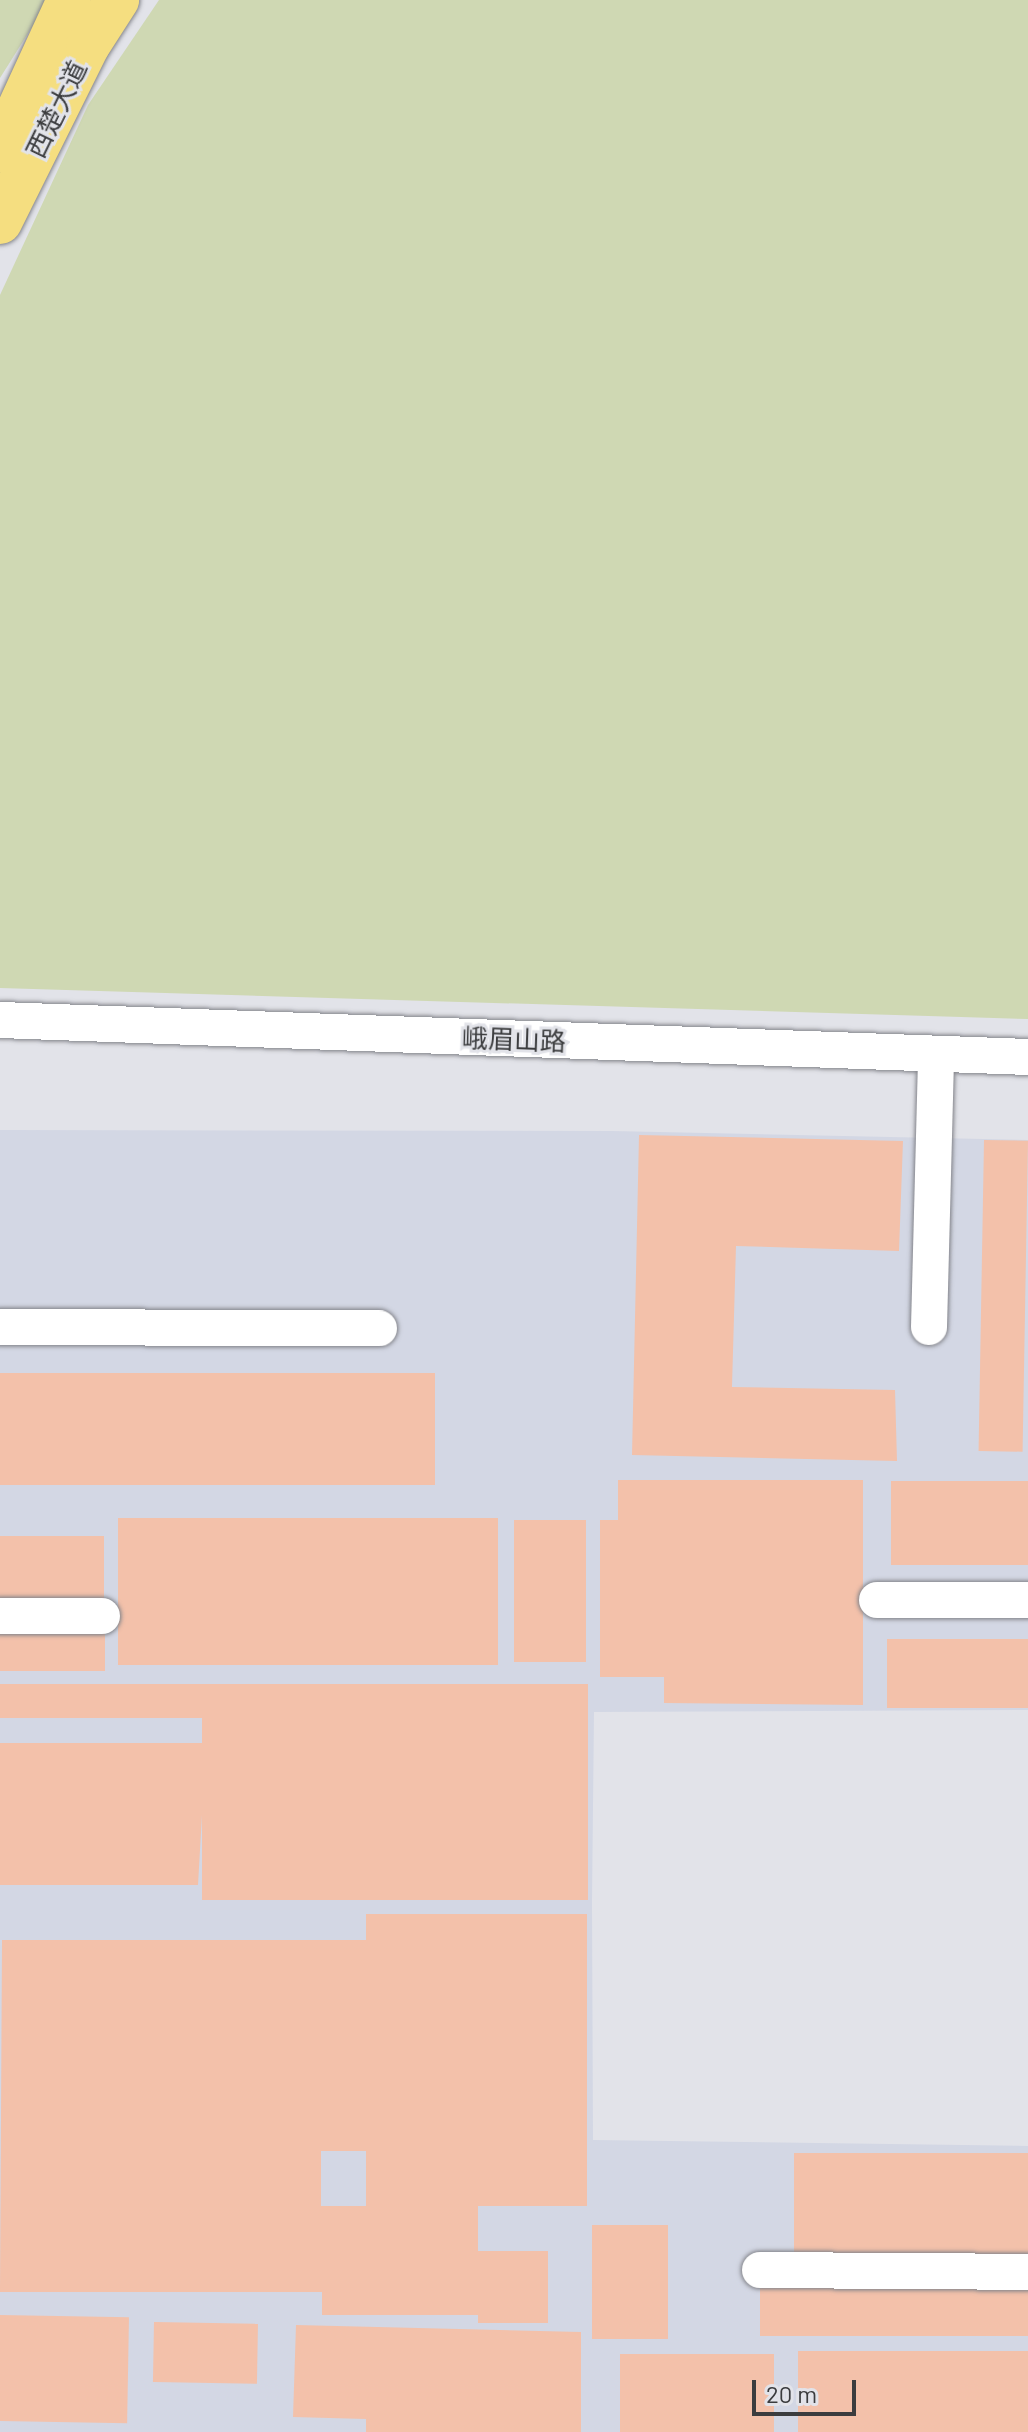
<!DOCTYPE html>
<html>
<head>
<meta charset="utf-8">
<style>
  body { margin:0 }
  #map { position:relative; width:1028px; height:2432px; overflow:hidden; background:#e2e3e9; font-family:Barlow,"Noto Sans SC",sans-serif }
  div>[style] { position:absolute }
  .built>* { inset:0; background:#d3d7e4 }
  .green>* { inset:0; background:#cfd8b3 }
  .building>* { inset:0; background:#f3c1aa; transform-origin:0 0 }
  .roads { filter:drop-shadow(0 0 2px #84858b) drop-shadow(0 0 2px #84858b) }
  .minor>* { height:36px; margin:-18px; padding:0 18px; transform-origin:18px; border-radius:18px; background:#fff }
  .major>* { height:44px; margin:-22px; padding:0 22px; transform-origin:22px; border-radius:22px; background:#f5de80 }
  span { translate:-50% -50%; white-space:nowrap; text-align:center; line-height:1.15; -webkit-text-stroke:6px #e2e3e9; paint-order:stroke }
  .street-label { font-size:26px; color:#3b3c3e }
  .scale { position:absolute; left:752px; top:2380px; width:104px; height:36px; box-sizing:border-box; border:4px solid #3b3c3e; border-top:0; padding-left:10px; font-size:24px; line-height:28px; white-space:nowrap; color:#3b3c3e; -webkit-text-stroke:6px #e2e3e9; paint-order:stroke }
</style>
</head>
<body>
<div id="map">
  <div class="built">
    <div style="clip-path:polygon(0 1130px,612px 1131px,1028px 1140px,1028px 1710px,594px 1712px,592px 1902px,593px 2140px,1028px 2146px,1028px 2432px,0 2432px)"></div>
  </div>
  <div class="green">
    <div style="clip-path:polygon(0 0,49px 0,0 78px)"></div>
    <div style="clip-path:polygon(159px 0,1028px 0,1028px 1019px,0 988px,0 295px,88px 105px)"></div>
  </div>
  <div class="building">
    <div style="clip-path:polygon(639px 1135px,903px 1141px,899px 1251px,736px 1246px,732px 1387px,895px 1390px,897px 1461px,632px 1455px)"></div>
    <div style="left:984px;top:1140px;width:44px;height:311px;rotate:1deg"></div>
    <div style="left:0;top:1373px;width:435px;height:112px"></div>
    <div style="clip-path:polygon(618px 1480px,863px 1480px,863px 1705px,664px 1703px,664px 1677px,600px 1677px,600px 1520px,618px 1520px)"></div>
    <div style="left:891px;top:1481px;width:137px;height:84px"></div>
    <div style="left:118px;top:1518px;width:380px;height:147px"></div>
    <div style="left:514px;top:1520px;width:72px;height:142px"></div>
    <div style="left:0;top:1536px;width:104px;height:63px"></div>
    <div style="left:0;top:1628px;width:105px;height:43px"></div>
    <div style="left:887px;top:1639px;width:141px;height:69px"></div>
    <div style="clip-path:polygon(0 1684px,588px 1684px,588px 1900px,202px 1900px,202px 1815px,198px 1885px,0 1885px,0 1743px,202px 1743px,202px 1718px,0 1718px)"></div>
    <div style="clip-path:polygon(evenodd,366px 1914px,587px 1914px,587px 2206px,478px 2206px,478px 2251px,548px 2251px,548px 2323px,478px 2323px,478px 2315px,322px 2315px,322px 2292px,0 2292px,2px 1940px,366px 1940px,366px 1914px,321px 2151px,366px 2151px,366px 2206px,321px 2206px,321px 2151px)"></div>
    <div style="left:794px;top:2153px;width:234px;height:103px"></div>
    <div style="left:592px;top:2225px;width:76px;height:114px"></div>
    <div style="left:760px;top:2287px;width:268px;height:49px"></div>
    <div style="left:0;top:2315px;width:129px;height:106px;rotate:1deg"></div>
    <div style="left:154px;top:2322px;width:104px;height:60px;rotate:1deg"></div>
    <div style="clip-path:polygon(296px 2325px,581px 2332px,581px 2432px,366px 2432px,366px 2419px,293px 2417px)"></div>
    <div style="left:798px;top:2351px;width:230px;height:81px"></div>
    <div style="left:620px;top:2354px;width:154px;height:78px"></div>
  </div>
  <div class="roads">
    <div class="minor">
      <div style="left:0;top:1020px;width:1029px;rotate:2.06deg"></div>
      <div style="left:0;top:1327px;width:379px;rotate:0.2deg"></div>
      <div style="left:929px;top:1327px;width:273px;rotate:-88.5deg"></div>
      <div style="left:877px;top:1600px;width:151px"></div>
      <div style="left:0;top:1616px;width:102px"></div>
      <div style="left:760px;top:2270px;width:268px;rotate:0.4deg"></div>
    </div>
    <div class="major">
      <div style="left:0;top:150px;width:165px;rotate:-65.3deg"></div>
      <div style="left:0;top:222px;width:198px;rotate:-63.6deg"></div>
      <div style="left:88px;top:45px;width:54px;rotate:-57.2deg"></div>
    </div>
  </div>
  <div class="street-label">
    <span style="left:56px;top:109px;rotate:-64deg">西楚大道</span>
    <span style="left:514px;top:1039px;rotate:2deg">峨眉山路</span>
  </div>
  <div class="scale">20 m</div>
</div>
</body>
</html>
